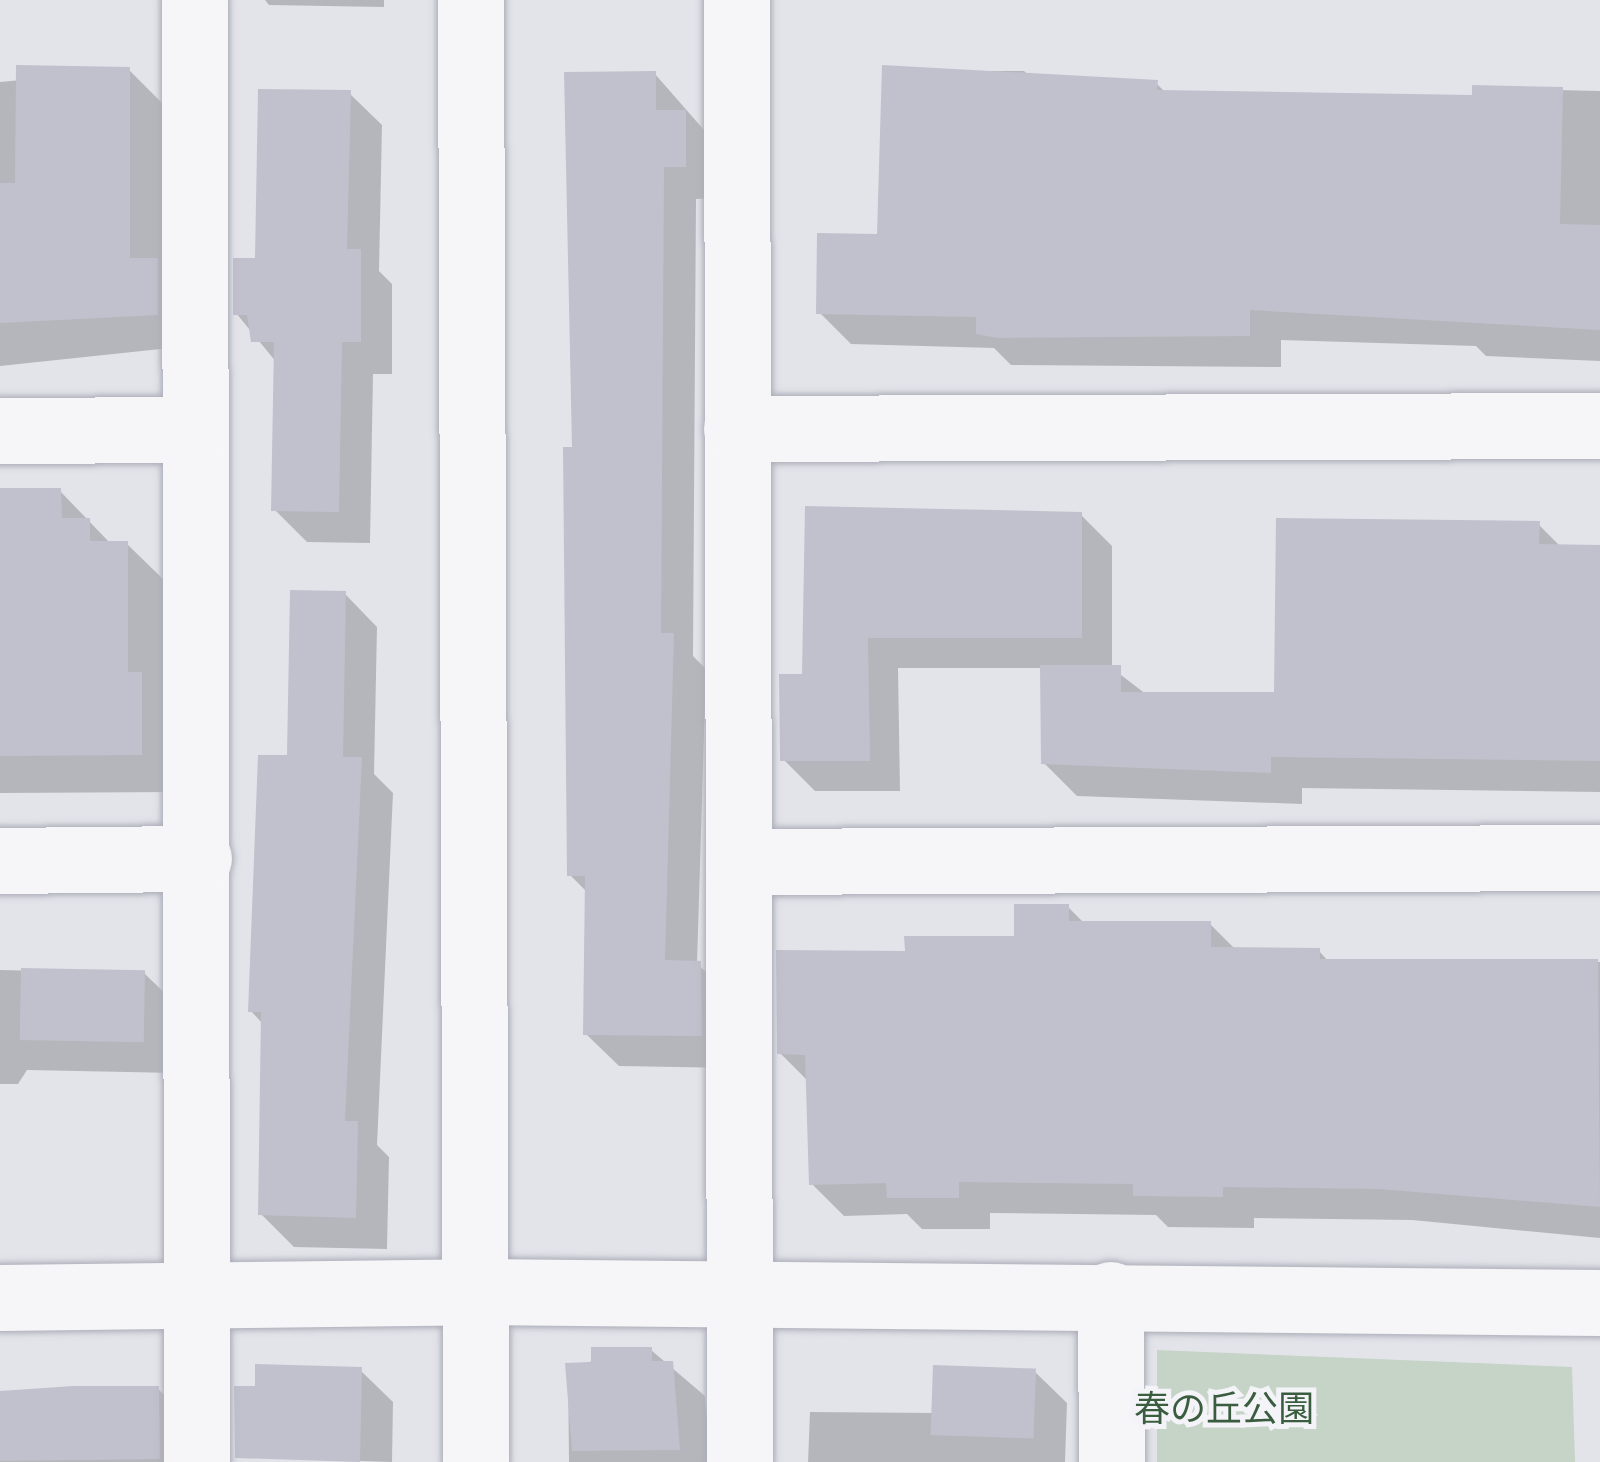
<!DOCTYPE html>
<html>
<head>
<meta charset="utf-8">
<style>
  body { margin:0 }
  #map { position:relative; width:1600px; height:1462px; overflow:hidden; background:#e3e4ea; font-family:"Titillium Web","Noto Sans JP",sans-serif }
  div>[style] { position:absolute }
  .green>* { inset:0; background:#c5d4c6 }
  .shadow>* { inset:0; background:#0003 }
  .building>* { inset:0; background:#c1c1cd; transform-origin:0 0 }
  .roads { filter:drop-shadow(0 0 3px #acadb8) drop-shadow(0 0 3px #acadb8) }
  .minor>* { height:66px; margin:-33px; padding:0 33px; transform-origin:33px; border-radius:33px; background:#f6f6f9 }
  span { translate:-50% -50%; white-space:nowrap; text-align:center; line-height:1.15; -webkit-text-stroke:10px #f3f3f8; paint-order:stroke }
  .park-label { font-size:36px; color:#3a5d3f }
</style>
</head>
<body>
<div id="map">
  <div class="green">
    <div style="clip-path:polygon(1157px 1350px,1572px 1367px,1575px 1462px,1157px 1462px)"></div>
  </div>
  <div class="shadow">
    <div style="clip-path:polygon(265px 0,384px 0,384px 7px,269px 5px)"></div>
    <div style="clip-path:polygon(129px 70px,162px 103px,162px 266px,189px 294px,189px 346px,0 366px,0 82px)"></div>
    <div style="clip-path:polygon(884px 71px,1024px 71px,1034px 81px,1156px 83px,1166px 93px,1475px 99px,1475px 88px,1600px 91px,1600px 361px,1486px 356px,1476px 346px,1281px 340px,1281px 367px,1011px 365px,994px 348px,851px 344px,819px 312px,880px 237px)"></div>
    <div style="clip-path:polygon(655px 74px,718px 146px,718px 198px,696px 199px,693px 656px,706px 669px,697px 964px,733px 996px,733px 1068px,619px 1066px,586px 1034px,588px 893px,570px 875px,575px 450px)"></div>
    <div style="clip-path:polygon(349px 93px,382px 125px,379px 271px,392px 284px,392px 374px,373px 374px,370px 543px,307px 542px,274px 509px,277px 363px,236px 313px)"></div>
    <div style="clip-path:polygon(0 491px,60px 491px,111px 544px,127px 544px,166px 582px,180px 792px,0 793px)"></div>
    <div style="clip-path:polygon(808px 509px,1081px 515px,1112px 546px,1112px 668px,1147px 695px,1277px 695px,1538px 524px,1562px 548px,1600px 550px,1600px 792px,1302px 788px,1302px 804px,1077px 796px,1044px 763px,1043px 668px,898px 668px,900px 791px,815px 791px,783px 759px,805px 677px)"></div>
    <div style="clip-path:polygon(345px 594px,377px 627px,374px 774px,393px 793px,377px 1145px,389px 1157px,387px 1249px,294px 1247px,261px 1214px,263px 1024px,251px 1011px,290px 758px)"></div>
    <div style="clip-path:polygon(1068px 907px,1085px 924px,1210px 924px,1236px 950px,1319px 951px,1329px 962px,1600px 962px,1600px 1238px,1412px 1220px,1254px 1218px,1254px 1228px,1168px 1227px,1156px 1215px,990px 1213px,990px 1229px,922px 1229px,907px 1214px,844px 1216px,812px 1184px,809px 1082px,780px 1053px,908px 955px,1017px 939px)"></div>
    <div style="clip-path:polygon(0 970px,144px 973px,177px 1005px,176px 1073px,27px 1070px,18px 1084px,0 1084px)"></div>
    <div style="clip-path:polygon(651px 1350px,705px 1396px,710px 1462px,569px 1462px,568px 1366px)"></div>
    <div style="clip-path:polygon(360px 1370px,393px 1402px,392px 1462px,238px 1457px)"></div>
    <div style="clip-path:polygon(1034px 1371px,1067px 1403px,1065px 1462px,808px 1462px,810px 1412px,936px 1413px)"></div>
    <div style="clip-path:polygon(158px 1389px,191px 1421px,191px 1462px,0 1462px,0 1392px)"></div>
  </div>
  <div class="building">
    <div style="clip-path:polygon(16px 65px,130px 67px,130px 258px,158px 258px,158px 315px,0 323px,0 183px,15px 183px)"></div>
    <div style="clip-path:polygon(882px 65px,1158px 80px,1157px 90px,1472px 95px,1472px 85px,1563px 87px,1560px 224px,1600px 225px,1600px 330px,1250px 310px,1250px 336px,998px 338px,976px 334px,976px 317px,816px 314px,817px 233px,877px 234px)"></div>
    <div style="clip-path:polygon(656px 71px,656px 110px,686px 110px,686px 167px,664px 167px,661px 633px,674px 633px,665px 960px,701px 961px,702px 1036px,583px 1035px,585px 876px,567px 876px,563px 447px,572px 447px,564px 72px)"></div>
    <div style="clip-path:polygon(258px 89px,351px 90px,347px 249px,361px 249px,361px 342px,342px 342px,339px 512px,271px 511px,274px 342px,251px 342px,247px 315px,233px 315px,233px 258px,255px 258px)"></div>
    <div style="clip-path:polygon(0 488px,61px 488px,62px 518px,90px 518px,90px 541px,128px 541px,128px 672px,142px 672px,142px 755px,0 756px)"></div>
    <div style="clip-path:polygon(805px 506px,1082px 512px,1082px 638px,868px 638px,870px 761px,780px 761px,779px 674px,802px 674px)"></div>
    <div style="clip-path:polygon(1276px 518px,1540px 521px,1539px 544px,1600px 545px,1600px 761px,1271px 757px,1271px 773px,1041px 764px,1040px 665px,1121px 665px,1121px 692px,1274px 692px)"></div>
    <div style="clip-path:polygon(290px 590px,346px 591px,343px 757px,362px 757px,345px 1121px,358px 1121px,356px 1218px,258px 1215px,261px 1012px,248px 1012px,258px 755px,287px 755px)"></div>
    <div style="clip-path:polygon(1014px 904px,1069px 904px,1069px 921px,1211px 921px,1211px 947px,1320px 948px,1320px 959px,1598px 959px,1600px 1207px,1378px 1189px,1223px 1187px,1223px 1197px,1133px 1196px,1133px 1184px,959px 1182px,959px 1198px,887px 1198px,886px 1183px,809px 1185px,805px 1055px,777px 1054px,776px 950px,905px 951px,904px 936px,1014px 936px)"></div>
    <div style="left:21px;top:968px;width:124px;height:72px;rotate:1deg"></div>
    <div style="clip-path:polygon(591px 1347px,652px 1347px,652px 1361px,673px 1361px,680px 1450px,572px 1451px,565px 1363px,591px 1362px)"></div>
    <div style="clip-path:polygon(255px 1364px,362px 1367px,360px 1462px,235px 1458px,234px 1386px,255px 1386px)"></div>
    <div style="left:933px;top:1365px;width:103px;height:70px;rotate:2deg"></div>
    <div style="clip-path:polygon(73px 1386px,159px 1386px,160px 1459px,0 1461px,0 1391px)"></div>
  </div>
  <div class="roads">
    <div class="minor">
      <div style="left:195px;top:0;width:1462px;rotate:89.92deg"></div>
      <div style="left:471px;top:0;width:1462px;rotate:89.8deg"></div>
      <div style="left:737px;top:0;width:1462px;rotate:89.88deg"></div>
      <div style="left:737px;top:429px;width:863px;rotate:-0.2deg"></div>
      <div style="left:0;top:431px;width:195px;rotate:-0.3deg"></div>
      <div style="left:0;top:861px;width:199px;rotate:-0.6deg"></div>
      <div style="left:739px;top:862px;width:861px;rotate:-0.27deg"></div>
      <div style="left:1111px;top:1295px;width:167px;rotate:89.7deg"></div>
      <div style="left:0;top:1298px;width:476px;rotate:-0.7deg"></div>
      <div style="left:476px;top:1292px;width:1124px;rotate:0.56deg"></div>
    </div>
  </div>
  <div class="park-label">
    <span style="left:1224px;top:1408px">春の丘公園</span>
  </div>
</div>
</body>
</html>
